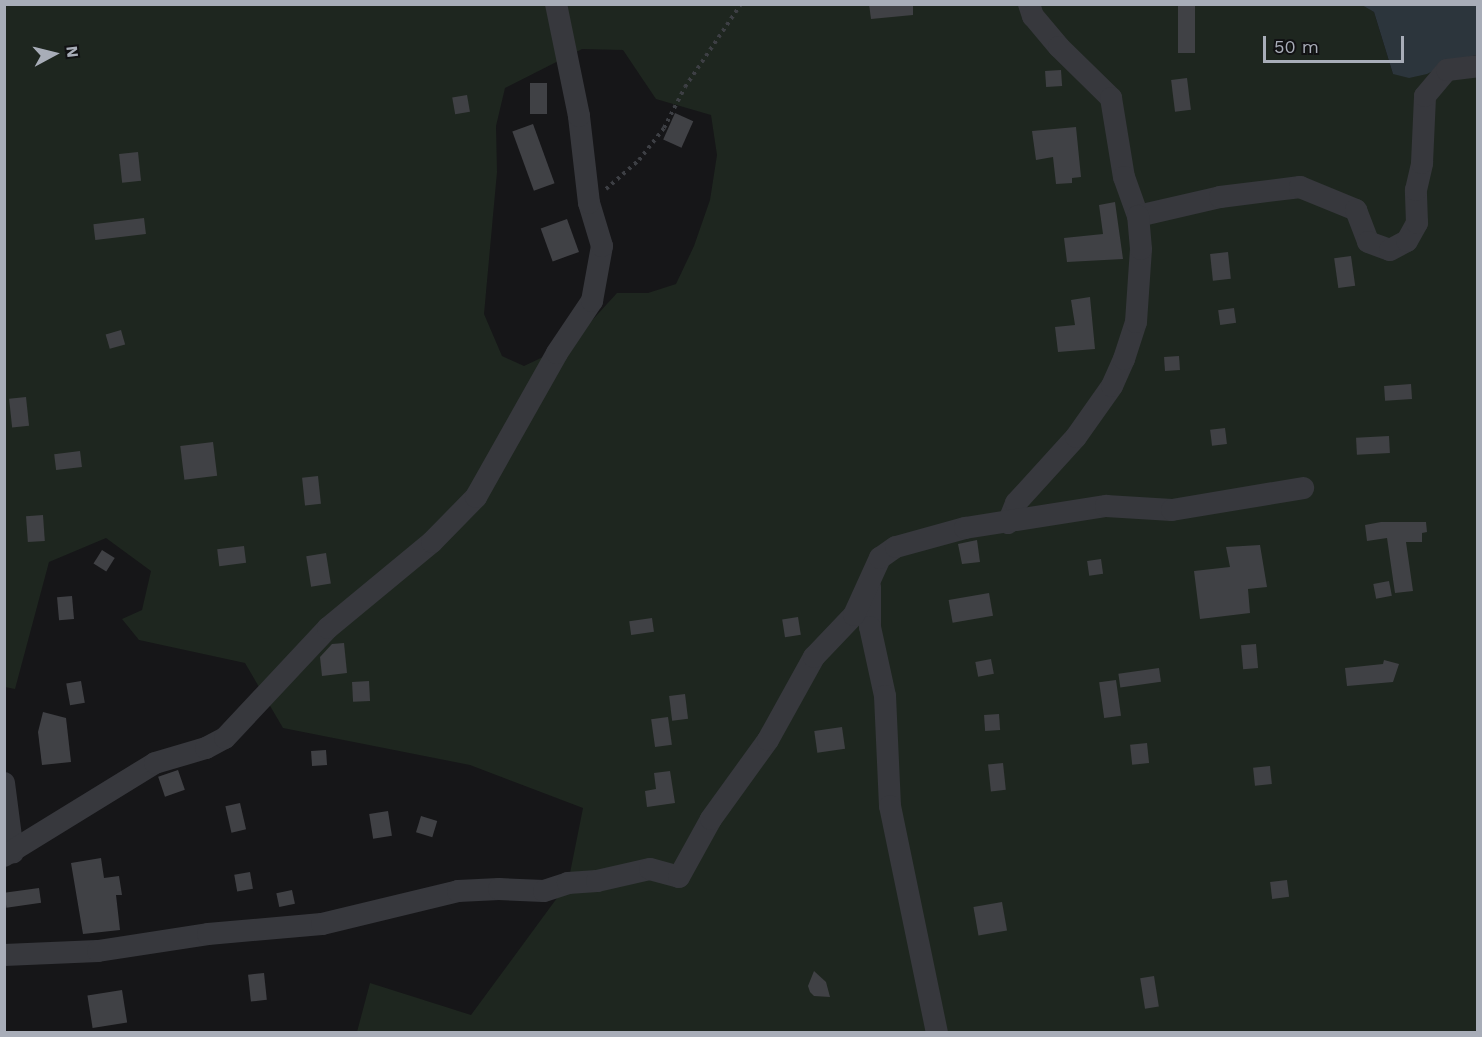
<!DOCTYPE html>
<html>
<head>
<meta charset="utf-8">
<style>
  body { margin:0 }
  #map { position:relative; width:1482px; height:1037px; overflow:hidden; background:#161618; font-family:"Work Sans",sans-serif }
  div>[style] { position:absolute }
  .green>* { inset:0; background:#1e261f }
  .water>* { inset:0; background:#2c353c }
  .building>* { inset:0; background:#404145; transform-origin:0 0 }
  .path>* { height:4px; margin-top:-2px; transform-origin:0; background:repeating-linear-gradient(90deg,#3d3f44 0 3px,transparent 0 7.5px) }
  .street>* { height:22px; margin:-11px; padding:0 11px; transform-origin:11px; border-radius:11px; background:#37383d }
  span { translate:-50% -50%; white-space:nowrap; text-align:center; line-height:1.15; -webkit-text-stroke:5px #111113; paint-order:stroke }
  .frame { position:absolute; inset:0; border:6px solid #a8adb8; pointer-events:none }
  .north { position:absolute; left:24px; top:24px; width:60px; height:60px; -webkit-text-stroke:4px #111113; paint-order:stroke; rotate:83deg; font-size:16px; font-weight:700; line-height:24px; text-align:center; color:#a8adb8 }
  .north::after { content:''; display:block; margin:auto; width:21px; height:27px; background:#a8adb8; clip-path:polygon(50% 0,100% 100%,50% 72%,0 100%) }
  .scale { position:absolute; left:1263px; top:36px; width:141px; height:27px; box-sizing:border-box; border:3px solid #a8adb8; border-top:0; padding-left:8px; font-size:18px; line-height:21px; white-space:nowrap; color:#a8adb8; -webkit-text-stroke:4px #111113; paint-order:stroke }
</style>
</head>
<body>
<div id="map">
  <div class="green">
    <div style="clip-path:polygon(evenodd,1362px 4px,1374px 12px,1393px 74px,1477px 55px,1477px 1032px,357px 1032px,370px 983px,471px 1015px,568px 883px,583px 808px,470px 765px,283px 728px,245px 663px,139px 640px,122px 619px,142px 610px,151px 571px,106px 538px,49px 562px,15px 689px,5px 687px,4px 5px,1362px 4px,582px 49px,623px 50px,656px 99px,711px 115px,717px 155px,710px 200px,694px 246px,676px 284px,648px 293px,617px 293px,586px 327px,545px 356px,524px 366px,502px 356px,484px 314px,497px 172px,496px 126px,505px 88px,582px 49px)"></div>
  </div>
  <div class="water">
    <div style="clip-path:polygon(1362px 5px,1477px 5px,1477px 55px,1454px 60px,1427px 74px,1409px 78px,1393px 74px,1374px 12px)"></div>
  </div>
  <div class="building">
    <div style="clip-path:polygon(869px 4px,913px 4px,913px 15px,871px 19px)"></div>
    <div style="left:1178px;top:4px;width:17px;height:49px"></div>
    <div style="left:1061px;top:70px;width:16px;height:16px;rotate:86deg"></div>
    <div style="left:1187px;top:78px;width:32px;height:16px;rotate:83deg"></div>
    <div style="left:530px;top:83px;width:17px;height:31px"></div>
    <div style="left:467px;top:95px;width:17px;height:15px;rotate:80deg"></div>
    <div style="left:675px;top:113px;width:20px;height:29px;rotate:24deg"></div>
    <div style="left:533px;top:124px;width:63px;height:22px;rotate:70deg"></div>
    <div style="clip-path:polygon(1076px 127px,1081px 177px,1072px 178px,1072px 183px,1056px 184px,1053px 157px,1036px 160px,1032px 131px)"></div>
    <div style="left:138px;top:152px;width:29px;height:19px;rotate:84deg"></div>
    <div style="clip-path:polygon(1115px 202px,1123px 259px,1067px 262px,1064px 238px,1103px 234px,1099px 205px)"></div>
    <div style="left:144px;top:218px;width:16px;height:51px;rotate:83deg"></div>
    <div style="left:567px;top:219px;width:35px;height:28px;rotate:70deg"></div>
    <div style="left:1228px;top:252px;width:27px;height:18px;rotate:84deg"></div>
    <div style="left:1351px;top:256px;width:30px;height:17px;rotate:82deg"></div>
    <div style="clip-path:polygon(1090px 297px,1095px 349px,1058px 352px,1055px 327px,1075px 325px,1071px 300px)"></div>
    <div style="left:1234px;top:308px;width:15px;height:16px;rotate:82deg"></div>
    <div style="left:121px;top:330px;width:15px;height:16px;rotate:74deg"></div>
    <div style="left:1179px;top:356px;width:14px;height:15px;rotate:86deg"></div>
    <div style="left:1411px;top:384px;width:15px;height:27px;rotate:86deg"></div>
    <div style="left:26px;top:397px;width:29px;height:17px;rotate:84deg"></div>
    <div style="left:1225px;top:428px;width:16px;height:15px;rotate:83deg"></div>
    <div style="left:1389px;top:436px;width:17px;height:33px;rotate:87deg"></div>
    <div style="left:213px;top:442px;width:34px;height:33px;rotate:83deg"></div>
    <div style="left:80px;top:451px;width:16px;height:26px;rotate:83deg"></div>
    <div style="left:318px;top:476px;width:28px;height:16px;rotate:84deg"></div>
    <div style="left:43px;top:515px;width:26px;height:17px;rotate:86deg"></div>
    <div style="clip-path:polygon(1381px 522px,1426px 522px,1427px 532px,1422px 533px,1422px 542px,1406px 542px,1413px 591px,1395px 593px,1387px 538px,1367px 541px,1365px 525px)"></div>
    <div style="clip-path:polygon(977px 540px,980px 562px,962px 564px,958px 544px)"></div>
    <div style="clip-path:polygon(1260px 545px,1267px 587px,1248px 589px,1250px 613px,1200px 619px,1194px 571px,1230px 567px,1226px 547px)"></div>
    <div style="left:244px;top:546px;width:17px;height:27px;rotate:83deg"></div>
    <div style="left:102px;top:550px;width:15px;height:16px;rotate:32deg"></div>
    <div style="left:326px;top:553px;width:31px;height:20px;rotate:81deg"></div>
    <div style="left:1101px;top:559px;width:15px;height:14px;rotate:82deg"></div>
    <div style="left:1389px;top:581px;width:15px;height:16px;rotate:79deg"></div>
    <div style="left:989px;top:593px;width:23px;height:41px;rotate:80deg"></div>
    <div style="left:72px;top:596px;width:23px;height:15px;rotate:85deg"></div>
    <div style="left:798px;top:617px;width:18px;height:16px;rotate:81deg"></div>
    <div style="left:652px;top:618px;width:14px;height:23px;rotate:82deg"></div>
    <div style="clip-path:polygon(344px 643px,347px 673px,322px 676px,320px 657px,332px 644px)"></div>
    <div style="left:1256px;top:644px;width:24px;height:15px;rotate:85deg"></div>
    <div style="left:991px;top:659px;width:15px;height:16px;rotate:79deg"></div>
    <div style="clip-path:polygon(1384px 660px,1399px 664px,1393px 682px,1347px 686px,1345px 668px,1383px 664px)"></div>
    <div style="left:1159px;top:668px;width:14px;height:41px;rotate:82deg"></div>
    <div style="left:1116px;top:680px;width:36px;height:17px;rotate:82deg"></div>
    <div style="left:81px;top:681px;width:22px;height:15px;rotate:80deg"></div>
    <div style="left:369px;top:681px;width:20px;height:17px;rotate:87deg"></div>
    <div style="left:685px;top:694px;width:25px;height:16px;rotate:83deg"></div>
    <div style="clip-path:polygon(43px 712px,66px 718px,71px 762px,42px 765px,38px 732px)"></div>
    <div style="left:999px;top:714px;width:16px;height:15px;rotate:86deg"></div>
    <div style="left:668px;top:717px;width:28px;height:17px;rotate:82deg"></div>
    <div style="left:842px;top:727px;width:22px;height:28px;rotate:82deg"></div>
    <div style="left:1147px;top:743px;width:20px;height:17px;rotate:84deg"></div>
    <div style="left:326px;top:750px;width:15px;height:15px;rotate:86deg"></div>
    <div style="left:1003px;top:763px;width:27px;height:15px;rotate:84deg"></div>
    <div style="left:1270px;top:766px;width:18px;height:17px;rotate:84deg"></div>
    <div style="left:178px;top:770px;width:21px;height:21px;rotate:71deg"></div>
    <div style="clip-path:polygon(670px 771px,675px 803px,647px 807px,645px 791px,656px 789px,654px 773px)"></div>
    <div style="left:240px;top:803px;width:27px;height:15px;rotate:77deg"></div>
    <div style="left:388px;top:811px;width:25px;height:19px;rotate:81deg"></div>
    <div style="left:421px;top:816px;width:17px;height:17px;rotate:17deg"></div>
    <div style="clip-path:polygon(101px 858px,104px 878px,119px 876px,122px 895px,116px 895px,120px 930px,83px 934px,71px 863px)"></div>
    <div style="left:250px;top:872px;width:17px;height:16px;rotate:80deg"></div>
    <div style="left:1287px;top:880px;width:17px;height:17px;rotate:83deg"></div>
    <div style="left:39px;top:888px;width:15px;height:35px;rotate:82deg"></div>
    <div style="left:292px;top:890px;width:14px;height:16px;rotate:78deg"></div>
    <div style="left:1002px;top:902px;width:29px;height:29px;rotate:80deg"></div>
    <div style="clip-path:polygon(814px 971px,826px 982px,830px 997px,814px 996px,810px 992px,808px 986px)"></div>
    <div style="left:264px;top:973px;width:27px;height:16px;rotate:84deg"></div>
    <div style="left:1154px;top:976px;width:31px;height:14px;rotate:81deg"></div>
    <div style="left:122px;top:990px;width:33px;height:35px;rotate:81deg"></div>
  </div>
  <div class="path">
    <div style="left:606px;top:189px;width:44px;rotate:-41.3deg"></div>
    <div style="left:639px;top:160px;width:41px;rotate:-52deg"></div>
    <div style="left:664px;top:128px;width:46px;rotate:-62.9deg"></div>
    <div style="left:685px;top:87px;width:100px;rotate:-56deg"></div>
  </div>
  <div class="street">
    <div style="left:1029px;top:4px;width:13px;rotate:72deg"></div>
    <div style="left:1033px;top:16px;width:40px;rotate:50deg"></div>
    <div style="left:1059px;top:47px;width:73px;rotate:44.4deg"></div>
    <div style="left:1111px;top:98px;width:80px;rotate:80.7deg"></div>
    <div style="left:1124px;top:177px;width:41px;rotate:70.3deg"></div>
    <div style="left:1138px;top:216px;width:84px;rotate:-13deg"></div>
    <div style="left:1220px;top:197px;width:81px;rotate:-7.1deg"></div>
    <div style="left:1300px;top:187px;width:61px;rotate:22.3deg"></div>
    <div style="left:1356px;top:210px;width:34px;rotate:69deg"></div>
    <div style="left:1368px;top:242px;width:23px;rotate:20deg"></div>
    <div style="left:1390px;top:250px;width:19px;rotate:-28deg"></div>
    <div style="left:1407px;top:241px;width:21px;rotate:-61deg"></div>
    <div style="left:1417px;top:223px;width:33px;rotate:-92deg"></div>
    <div style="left:1416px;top:190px;width:28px;rotate:-77deg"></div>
    <div style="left:1422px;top:163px;width:67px;rotate:-87.4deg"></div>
    <div style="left:1425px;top:96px;width:34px;rotate:-50deg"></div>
    <div style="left:1447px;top:70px;width:31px;rotate:-7deg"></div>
    <div style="left:1008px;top:523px;width:22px;rotate:-68deg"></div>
    <div style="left:1016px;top:503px;width:89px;rotate:-47.7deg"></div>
    <div style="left:1076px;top:437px;width:62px;rotate:-54.8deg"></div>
    <div style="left:1112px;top:386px;width:30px;rotate:-66deg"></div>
    <div style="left:1124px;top:359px;width:39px;rotate:-72deg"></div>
    <div style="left:1136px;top:322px;width:73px;rotate:-86.1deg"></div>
    <div style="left:1141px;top:249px;width:33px;rotate:-95deg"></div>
    <div style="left:870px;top:587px;width:40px;rotate:90deg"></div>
    <div style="left:870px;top:627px;width:71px;rotate:77.7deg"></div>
    <div style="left:885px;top:696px;width:110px;rotate:87.4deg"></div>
    <div style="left:890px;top:806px;width:231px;rotate:78.3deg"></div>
    <div style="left:4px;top:783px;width:70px;rotate:82.6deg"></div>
    <div style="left:4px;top:856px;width:177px;rotate:-31.6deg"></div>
    <div style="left:155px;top:763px;width:53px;rotate:-16.4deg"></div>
    <div style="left:206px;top:748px;width:21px;rotate:-28deg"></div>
    <div style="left:225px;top:738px;width:151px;rotate:-46.9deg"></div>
    <div style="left:328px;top:628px;width:135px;rotate:-39.6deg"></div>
    <div style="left:432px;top:542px;width:63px;rotate:-45.6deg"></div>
    <div style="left:476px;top:497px;width:165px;rotate:-60.6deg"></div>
    <div style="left:557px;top:353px;width:63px;rotate:-56.1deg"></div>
    <div style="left:592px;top:301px;width:56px;rotate:-79.7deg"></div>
    <div style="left:602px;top:246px;width:45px;rotate:-106.8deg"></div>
    <div style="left:589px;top:203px;width:88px;rotate:-96.6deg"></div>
    <div style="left:579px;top:116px;width:114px;rotate:-101.6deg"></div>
    <div style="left:4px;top:955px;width:94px;rotate:-2.4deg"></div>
    <div style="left:98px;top:951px;width:111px;rotate:-8.8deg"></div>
    <div style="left:208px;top:934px;width:114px;rotate:-5deg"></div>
    <div style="left:322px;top:924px;width:140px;rotate:-13.6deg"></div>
    <div style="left:458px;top:891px;width:41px;rotate:-2.8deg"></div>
    <div style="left:499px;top:889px;width:45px;rotate:2.5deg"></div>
    <div style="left:544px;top:891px;width:25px;rotate:-18deg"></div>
    <div style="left:568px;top:883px;width:29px;rotate:-4deg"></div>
    <div style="left:597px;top:881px;width:54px;rotate:-12.8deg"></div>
    <div style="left:650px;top:869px;width:30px;rotate:15deg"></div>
    <div style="left:679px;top:877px;width:66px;rotate:-61.1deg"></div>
    <div style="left:711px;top:819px;width:97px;rotate:-54.2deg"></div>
    <div style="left:768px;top:740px;width:95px;rotate:-61deg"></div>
    <div style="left:814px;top:657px;width:58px;rotate:-46.4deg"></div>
    <div style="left:854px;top:615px;width:63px;rotate:-65.5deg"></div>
    <div style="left:880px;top:558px;width:19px;rotate:-35deg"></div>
    <div style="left:896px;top:547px;width:72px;rotate:-15.4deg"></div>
    <div style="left:965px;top:528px;width:143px;rotate:-8.9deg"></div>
    <div style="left:1106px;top:506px;width:66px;rotate:3.5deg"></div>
    <div style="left:1172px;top:510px;width:133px;rotate:-9.5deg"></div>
  </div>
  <div class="frame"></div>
  <div class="north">N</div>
  <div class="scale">50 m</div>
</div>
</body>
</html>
